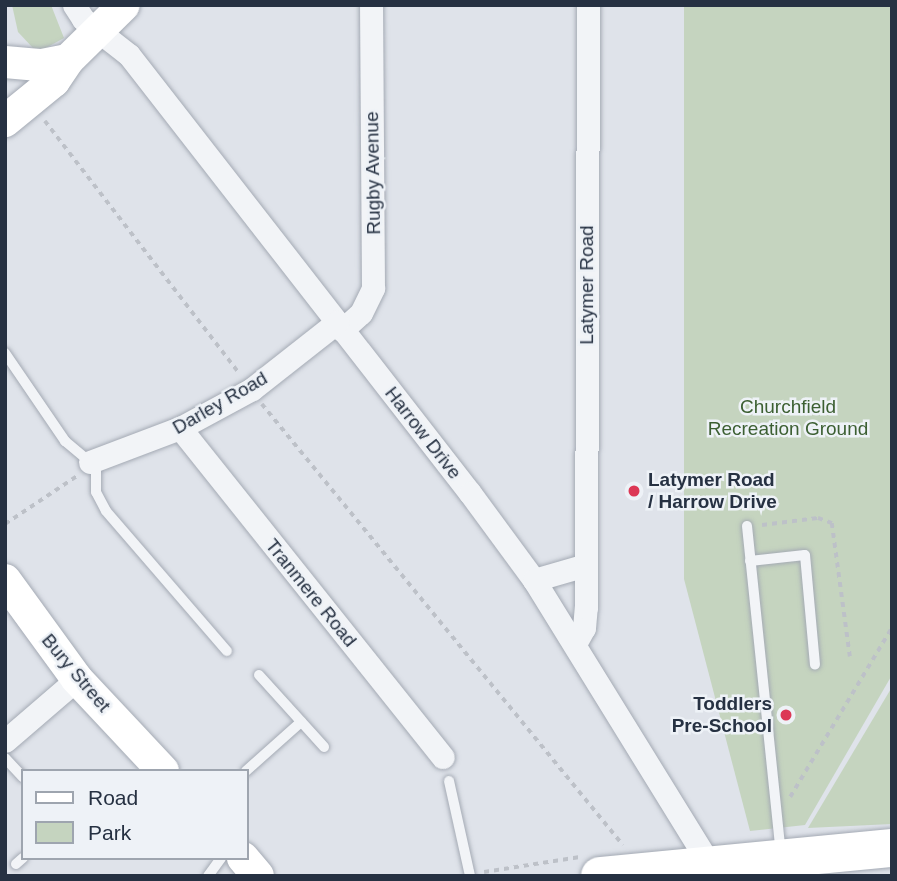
<!DOCTYPE html>
<html>
<head>
<meta charset="utf-8">
<style>
  body { margin:0 }
  #map { position:relative; width:897px; height:881px; overflow:hidden; background:#dfe3ea; font-family:Arial,sans-serif }
  div>[style] { position:absolute }
  .green>* { inset:0; background:#c5d4bf }
  .path>* { height:3.5px; margin-top:-1.75px; transform-origin:0; background:repeating-linear-gradient(90deg,#bdc1c8 0 5px,transparent 0 10px) }
  .roads { filter:drop-shadow(0 0 2px #a4aab4) drop-shadow(0 0 2px #a4aab4) }
  .lane>* { height:10px; margin:-5px; padding:0 5px; transform-origin:5px; border-radius:5px; background:#f2f4f7 }
  .street>* { height:23px; margin:-11.5px; padding:0 11.5px; transform-origin:11.5px; border-radius:11.5px; background:#f2f4f7 }
  .secondary>* { height:32px; margin:-16px; padding:0 16px; transform-origin:16px; border-radius:16px; background:#fff }
  .highway>* { height:38px; margin:-19px; padding:0 19px; transform-origin:19px; border-radius:19px; background:#fff }
  .dots>* { width:19px; height:19px; translate:-50% -50%; box-sizing:border-box; border:4px solid #eef2f7; border-radius:50% }
  span { translate:-50% -50%; white-space:nowrap; text-align:center; line-height:1.15; -webkit-text-stroke:5px #eef2f7; paint-order:stroke }
  .street-label { font-size:19px; color:#263142 }
  .park-label { font-size:19px; color:#3c5f32 }
  .poi-label { font-size:19px; color:#263142; font-weight:700 }
  .left { translate:0 -50%; text-align:left }
  .right { translate:-100% -50%; text-align:right }
  .frame { position:absolute; inset:0; border:7px solid #263142; pointer-events:none }
  .legend { position:absolute; left:21px; top:769px; width:228px; height:91px; box-sizing:border-box; background:#eef2f7; border:2px solid #9ea5af; margin:0; padding:9px 12px; list-style:none; font-size:21px; color:#263142 }
  .legend li { display:flex; align-items:center; gap:14px; height:35px }
  .legend b { width:35px; border:2px solid #9ea5af }
</style>
</head>
<body>
<div id="map">
  <div class="green">
    <div style="clip-path:polygon(12px 5px,51px 5px,64px 38px,44px 49px,33px 48px,18px 32px)"></div>
    <div style="clip-path:polygon(684px 5px,892px 5px,892px 675px,805px 825px,750px 831px,684px 579px)"></div>
    <div style="clip-path:polygon(892px 687px,892px 824px,808px 828px)"></div>
  </div>
  <div class="path">
    <div style="left:45px;top:121px;width:318px;rotate:52.4deg"></div>
    <div style="left:262px;top:404px;width:570px;rotate:50.7deg"></div>
    <div style="left:5px;top:524px;width:87px;rotate:-33.7deg"></div>
    <div style="left:762px;top:525px;width:56px;rotate:-7.1deg"></div>
    <div style="left:818px;top:518px;width:15px;rotate:20deg"></div>
    <div style="left:832px;top:523px;width:135px;rotate:82.3deg"></div>
    <div style="left:790px;top:797px;width:198px;rotate:-59deg"></div>
    <div style="left:484px;top:872px;width:97px;rotate:-8.9deg"></div>
  </div>
  <div class="roads">
    <div class="lane">
      <div style="left:5px;top:353px;width:107px;rotate:55.7deg"></div>
      <div style="left:65px;top:441px;width:33px;rotate:40deg"></div>
      <div style="left:96px;top:459px;width:33px;rotate:90deg"></div>
      <div style="left:96px;top:492px;width:21px;rotate:62deg"></div>
      <div style="left:106px;top:511px;width:185px;rotate:49.2deg"></div>
      <div style="left:747px;top:526px;width:329px;rotate:84.1deg"></div>
      <div style="left:750px;top:561px;width:55px;rotate:-6.2deg"></div>
      <div style="left:805px;top:555px;width:110px;rotate:84.8deg"></div>
      <div style="left:259px;top:675px;width:97px;rotate:47.9deg"></div>
      <div style="left:5px;top:758px;width:26px;rotate:47deg"></div>
      <div style="left:246px;top:771px;width:74px;rotate:-41.7deg"></div>
      <div style="left:449px;top:781px;width:97px;rotate:77.5deg"></div>
      <div style="left:16px;top:864px;width:9px;rotate:-41deg"></div>
      <div style="left:208px;top:876px;width:22px;rotate:-54deg"></div>
    </div>
    <div class="street">
      <div style="left:74px;top:5px;width:17px;rotate:57deg"></div>
      <div style="left:83px;top:19px;width:58px;rotate:38deg"></div>
      <div style="left:129px;top:55px;width:555px;rotate:52.1deg"></div>
      <div style="left:470px;top:493px;width:108px;rotate:53.7deg"></div>
      <div style="left:534px;top:580px;width:331px;rotate:58.3deg"></div>
      <div style="left:342px;top:330px;width:25px;rotate:-42deg"></div>
      <div style="left:361px;top:313px;width:28px;rotate:-64deg"></div>
      <div style="left:373px;top:288px;width:283px;rotate:-90.4deg"></div>
      <div style="left:180px;top:428px;width:421px;rotate:51.4deg"></div>
      <div style="left:90px;top:462px;width:96px;rotate:-20.7deg"></div>
      <div style="left:180px;top:428px;width:82px;rotate:-28.4deg"></div>
      <div style="left:252px;top:389px;width:108px;rotate:-38.2deg"></div>
      <div style="left:534px;top:580px;width:54px;rotate:-16.1deg"></div>
      <div style="left:575px;top:644px;width:18px;rotate:-61deg"></div>
      <div style="left:584px;top:628px;width:21px;rotate:-85deg"></div>
      <div style="left:586px;top:607px;width:602px;rotate:-89.81deg"></div>
      <div style="left:5px;top:741px;width:95px;rotate:-40.7deg"></div>
    </div>
    <div class="secondary">
      <div style="left:5px;top:62px;width:37px;rotate:5deg"></div>
      <div style="left:42px;top:65px;width:26px;rotate:-11deg"></div>
      <div style="left:5px;top:121px;width:63px;rotate:-39.2deg"></div>
      <div style="left:54px;top:81px;width:25px;rotate:-56deg"></div>
      <div style="left:68px;top:60px;width:78px;rotate:-44.5deg"></div>
      <div style="left:5px;top:580px;width:122px;rotate:54deg"></div>
      <div style="left:77px;top:679px;width:126px;rotate:46.9deg"></div>
      <div style="left:243px;top:858px;width:23px;rotate:50deg"></div>
    </div>
    <div class="highway">
      <div style="left:600px;top:876px;width:293px;rotate:-5.5deg"></div>
    </div>
  </div>
  <div class="dots">
    <div style="left:634px;top:491px;background:#dc3755"></div>
    <div style="left:786px;top:715px;background:#dc3755"></div>
  </div>
  <div class="street-label">
    <span style="left:373px;top:173px;rotate:-91deg">Rugby Avenue</span>
    <span style="left:587px;top:285px;rotate:-90deg">Latymer Road</span>
    <span style="left:220px;top:403px;rotate:-30deg">Darley Road</span>
    <span style="left:423px;top:433px;rotate:52deg">Harrow Drive</span>
    <span style="left:311px;top:593px;rotate:51deg">Tranmere Road</span>
    <span style="left:76px;top:673px;rotate:50deg">Bury Street</span>
  </div>
  <div class="park-label">
    <span style="left:788px;top:418px">Churchfield<br>Recreation Ground</span>
  </div>
  <div class="poi-label">
    <span class="left" style="left:648px;top:491px">Latymer Road<br>/ Harrow Drive</span>
    <span class="right" style="left:772px;top:715px">Toddlers<br>Pre-School</span>
  </div>
  <div class="frame"></div>
  <ul class="legend">
  <li><b style="height:9px;background:#fff"></b>Road</li>
  <li><b style="height:19px;background:#c5d4bf"></b>Park</li>
  </ul>
</div>
</body>
</html>
